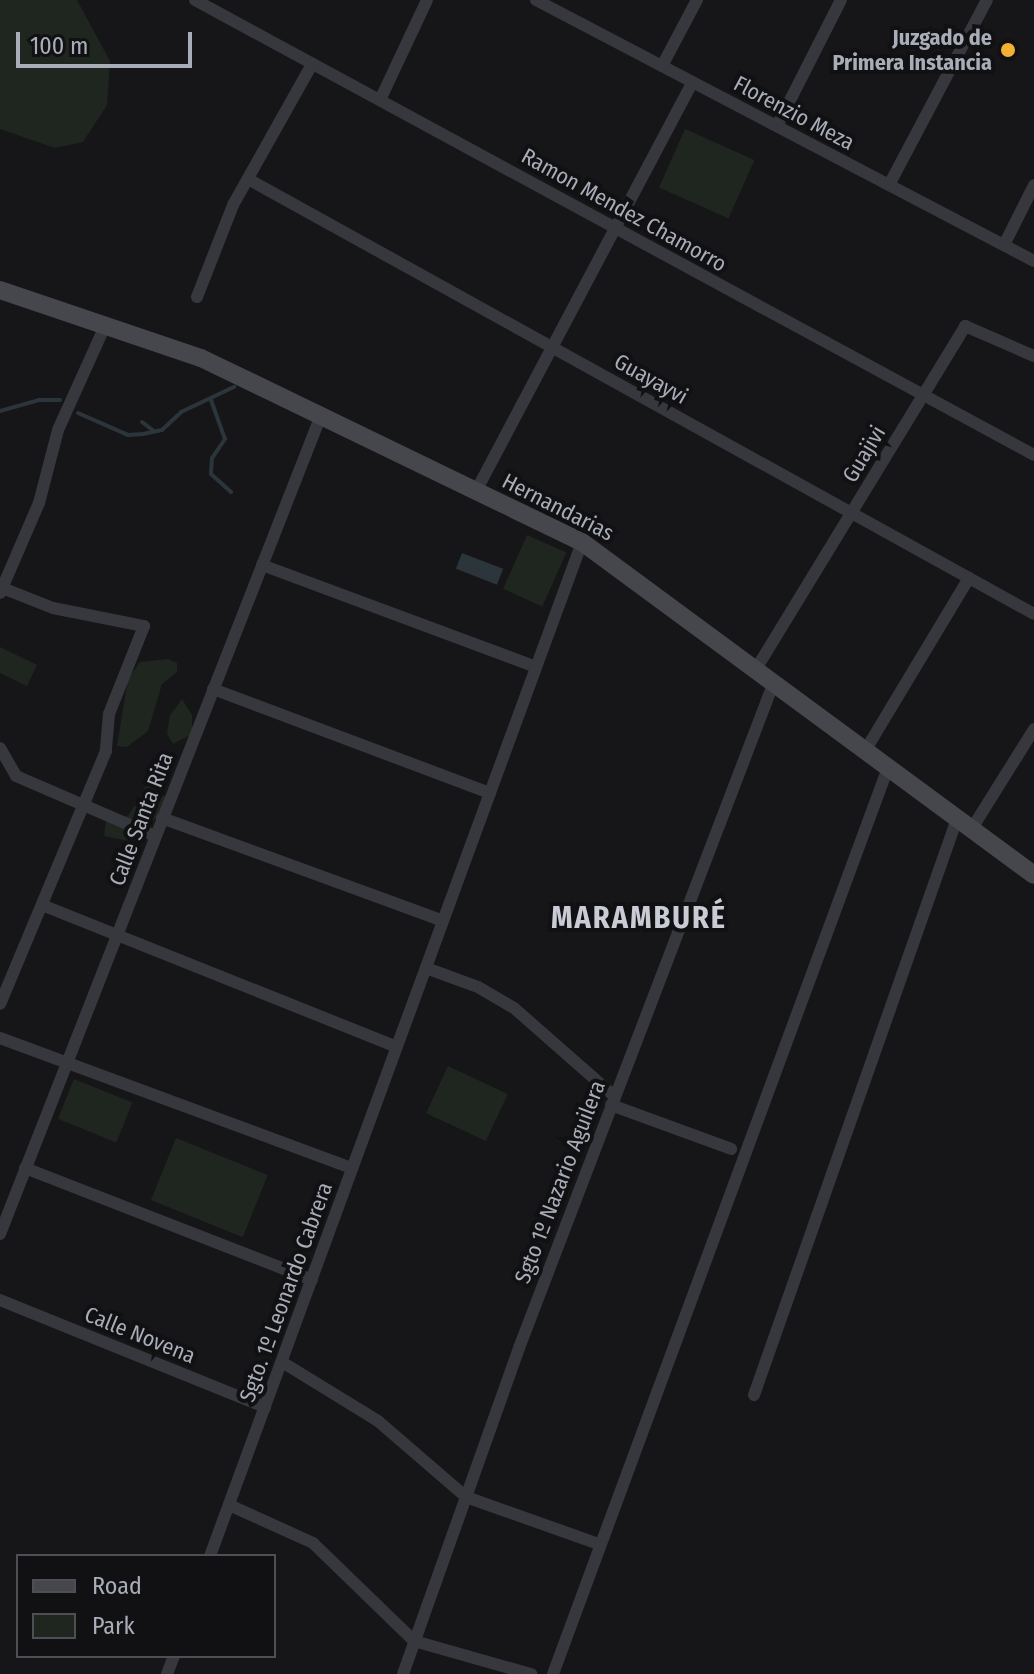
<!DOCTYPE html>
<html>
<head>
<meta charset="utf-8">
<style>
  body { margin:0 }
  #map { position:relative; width:1034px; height:1674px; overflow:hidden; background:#161618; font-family:"Fira Sans Condensed",sans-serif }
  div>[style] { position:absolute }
  .green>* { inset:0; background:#1e261f; transform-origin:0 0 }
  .water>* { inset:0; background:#2c353c; transform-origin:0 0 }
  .stream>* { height:4px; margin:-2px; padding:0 2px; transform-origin:2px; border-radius:2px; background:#2c353c }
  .street>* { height:12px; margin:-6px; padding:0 6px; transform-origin:6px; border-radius:6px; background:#37383d }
  .secondary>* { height:18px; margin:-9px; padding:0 9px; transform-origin:9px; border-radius:9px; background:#45474d }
  .dots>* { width:22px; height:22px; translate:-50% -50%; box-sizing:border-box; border:4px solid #111113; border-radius:50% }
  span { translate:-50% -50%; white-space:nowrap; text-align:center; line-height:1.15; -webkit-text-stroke:8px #111113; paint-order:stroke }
  .poi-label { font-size:22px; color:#a8adb8; font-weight:700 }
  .right { translate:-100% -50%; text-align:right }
  .street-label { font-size:22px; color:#a8adb8 }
  .district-label { font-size:30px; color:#c9ccd4; font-weight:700; letter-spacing:2px }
  .legend { position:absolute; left:16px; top:1554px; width:260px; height:104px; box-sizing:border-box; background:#111113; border:2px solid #4d4f55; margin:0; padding:10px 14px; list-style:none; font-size:24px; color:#a8adb8 }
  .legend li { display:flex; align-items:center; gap:16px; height:40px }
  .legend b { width:40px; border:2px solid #4d4f55 }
  .scale { position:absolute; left:16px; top:32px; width:176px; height:36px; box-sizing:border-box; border:4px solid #a8adb8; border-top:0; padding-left:10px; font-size:24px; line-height:28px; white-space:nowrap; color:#a8adb8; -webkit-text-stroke:6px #111113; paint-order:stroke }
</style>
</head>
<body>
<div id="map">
  <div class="green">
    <div style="clip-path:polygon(0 0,77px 0,110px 61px,107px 105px,83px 142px,55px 148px,0 129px)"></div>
    <div style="left:685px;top:129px;width:76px;height:64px;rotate:24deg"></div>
    <div style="left:527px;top:535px;width:43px;height:59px;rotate:24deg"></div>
    <div style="clip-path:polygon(0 647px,37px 665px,27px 686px,0 673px)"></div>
    <div style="clip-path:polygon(168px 659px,177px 663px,177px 672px,162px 684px,148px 731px,127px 747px,117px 746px,128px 679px,140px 662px)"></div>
    <div style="clip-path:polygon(182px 699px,192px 715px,192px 734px,173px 744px,167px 734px,170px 715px)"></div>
    <div style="clip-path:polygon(146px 786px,156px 786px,165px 797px,162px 812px,134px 842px,104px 836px,106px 821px,128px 816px)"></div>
    <div style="left:448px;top:1066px;width:66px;height:52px;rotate:25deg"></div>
    <div style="left:74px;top:1079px;width:63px;height:43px;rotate:22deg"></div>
    <div style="left:176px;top:1138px;width:99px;height:67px;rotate:22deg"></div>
  </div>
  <div class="water">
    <div style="left:462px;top:553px;width:44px;height:17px;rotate:21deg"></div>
  </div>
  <div class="stream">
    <div style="left:211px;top:400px;width:41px;rotate:70.3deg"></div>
    <div style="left:225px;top:439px;width:23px;rotate:124deg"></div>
    <div style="left:212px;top:458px;width:16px;rotate:94deg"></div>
    <div style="left:211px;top:474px;width:27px;rotate:42deg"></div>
    <div style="left:0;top:411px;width:41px;rotate:-15.8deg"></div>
    <div style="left:39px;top:400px;width:21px"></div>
    <div style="left:78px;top:413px;width:55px;rotate:23.7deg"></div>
    <div style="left:128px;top:435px;width:15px;rotate:-4deg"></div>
    <div style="left:143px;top:434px;width:19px;rotate:-12deg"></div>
    <div style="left:162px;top:430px;width:26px;rotate:-43deg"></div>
    <div style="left:181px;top:412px;width:59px;rotate:-25.3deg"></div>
    <div style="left:142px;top:422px;width:15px;rotate:37deg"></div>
  </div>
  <div class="street">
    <div style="left:195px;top:0;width:954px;rotate:28.47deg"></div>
    <div style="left:536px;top:0;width:562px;rotate:27.66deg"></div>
    <div style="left:662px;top:66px;width:75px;rotate:-62.1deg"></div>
    <div style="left:380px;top:100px;width:110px;rotate:-64.8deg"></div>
    <div style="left:777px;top:126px;width:141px;rotate:-63.1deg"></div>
    <div style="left:248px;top:179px;width:898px;rotate:28.96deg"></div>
    <div style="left:889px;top:185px;width:209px;rotate:-62.1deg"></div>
    <div style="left:1004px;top:245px;width:67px;rotate:-63.4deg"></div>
    <div style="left:197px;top:297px;width:99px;rotate:-68.6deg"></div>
    <div style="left:233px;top:205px;width:162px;rotate:-60.7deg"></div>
    <div style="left:475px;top:493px;width:465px;rotate:-62.1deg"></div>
    <div style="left:262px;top:565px;width:292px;rotate:20.4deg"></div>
    <div style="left:0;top:587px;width:57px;rotate:21.6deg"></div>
    <div style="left:53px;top:608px;width:93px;rotate:11.2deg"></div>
    <div style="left:144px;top:626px;width:95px;rotate:111.7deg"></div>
    <div style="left:109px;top:714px;width:37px;rotate:95deg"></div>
    <div style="left:106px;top:751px;width:274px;rotate:112.7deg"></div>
    <div style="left:0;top:593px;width:98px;rotate:-66.6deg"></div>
    <div style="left:39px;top:503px;width:75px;rotate:-75.4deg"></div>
    <div style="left:58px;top:430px;width:114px;rotate:-65.7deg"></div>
    <div style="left:756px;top:669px;width:402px;rotate:-58.6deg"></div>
    <div style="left:965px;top:326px;width:75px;rotate:23.5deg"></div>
    <div style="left:213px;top:689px;width:296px;rotate:20.6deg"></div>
    <div style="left:0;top:748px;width:32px;rotate:60deg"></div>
    <div style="left:16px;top:776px;width:151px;rotate:23.3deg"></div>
    <div style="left:865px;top:751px;width:202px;rotate:-59deg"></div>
    <div style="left:162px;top:818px;width:299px;rotate:20.1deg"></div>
    <div style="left:971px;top:830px;width:119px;rotate:-58deg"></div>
    <div style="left:42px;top:905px;width:382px;rotate:21.8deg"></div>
    <div style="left:426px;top:968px;width:55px;rotate:20.1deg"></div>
    <div style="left:478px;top:987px;width:42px;rotate:30.3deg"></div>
    <div style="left:514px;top:1008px;width:133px;rotate:41.3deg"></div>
    <div style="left:0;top:1038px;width:375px;rotate:20.3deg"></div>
    <div style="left:611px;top:1105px;width:128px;rotate:20.1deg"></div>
    <div style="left:25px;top:1168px;width:308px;rotate:21.3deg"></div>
    <div style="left:0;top:1234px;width:877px;rotate:-68.59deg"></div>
    <div style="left:0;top:1300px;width:286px;rotate:22deg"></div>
    <div style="left:282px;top:1362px;width:113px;rotate:31.6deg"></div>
    <div style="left:378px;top:1421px;width:116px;rotate:40.8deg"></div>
    <div style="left:466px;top:1497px;width:141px;rotate:19.5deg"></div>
    <div style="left:754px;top:1395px;width:611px;rotate:-70.59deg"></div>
    <div style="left:229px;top:1505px;width:92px;rotate:24.3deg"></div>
    <div style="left:313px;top:1543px;width:141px;rotate:44.1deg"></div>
    <div style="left:414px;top:1641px;width:122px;rotate:15.8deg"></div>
    <div style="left:210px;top:1556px;width:1080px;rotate:-69.85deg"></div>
    <div style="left:167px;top:1674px;width:19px;rotate:-69deg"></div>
    <div style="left:403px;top:1674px;width:346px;rotate:-70.4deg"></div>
    <div style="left:519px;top:1348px;width:713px;rotate:-69.05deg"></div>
    <div style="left:553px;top:1674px;width:966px;rotate:-69.71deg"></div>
  </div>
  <div class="secondary">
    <div style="left:0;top:290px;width:212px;rotate:18.7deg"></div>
    <div style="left:201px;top:358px;width:423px;rotate:25.8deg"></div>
    <div style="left:582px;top:542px;width:561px;rotate:36.38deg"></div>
  </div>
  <div class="dots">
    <div style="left:1008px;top:50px;background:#f2b134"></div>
  </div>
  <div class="poi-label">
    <span class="right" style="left:992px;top:50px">Juzgado de<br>Primera Instancia</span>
  </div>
  <div class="street-label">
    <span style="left:794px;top:113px;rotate:28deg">Florenzio Meza</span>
    <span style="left:624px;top:210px;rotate:29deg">Ramon Mendez Chamorro</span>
    <span style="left:651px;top:379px;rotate:29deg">Guayayvi</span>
    <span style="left:864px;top:454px;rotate:-59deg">Guajivi</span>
    <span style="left:558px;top:507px;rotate:27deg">Hernandarias</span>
    <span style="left:141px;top:819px;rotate:-69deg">Calle Santa Rita</span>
    <span style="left:560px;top:1182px;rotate:-69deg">Sgto 1º Nazario Aguilera</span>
    <span style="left:286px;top:1292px;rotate:-70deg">Sgto. 1º Leonardo Cabrera</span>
    <span style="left:140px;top:1335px;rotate:22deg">Calle Novena</span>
  </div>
  <div class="district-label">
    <span style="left:639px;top:918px">MARAMBURÉ</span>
  </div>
  <ul class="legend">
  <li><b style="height:10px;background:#45474d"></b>Road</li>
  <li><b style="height:22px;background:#1e261f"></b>Park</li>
  </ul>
  <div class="scale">100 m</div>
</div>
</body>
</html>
